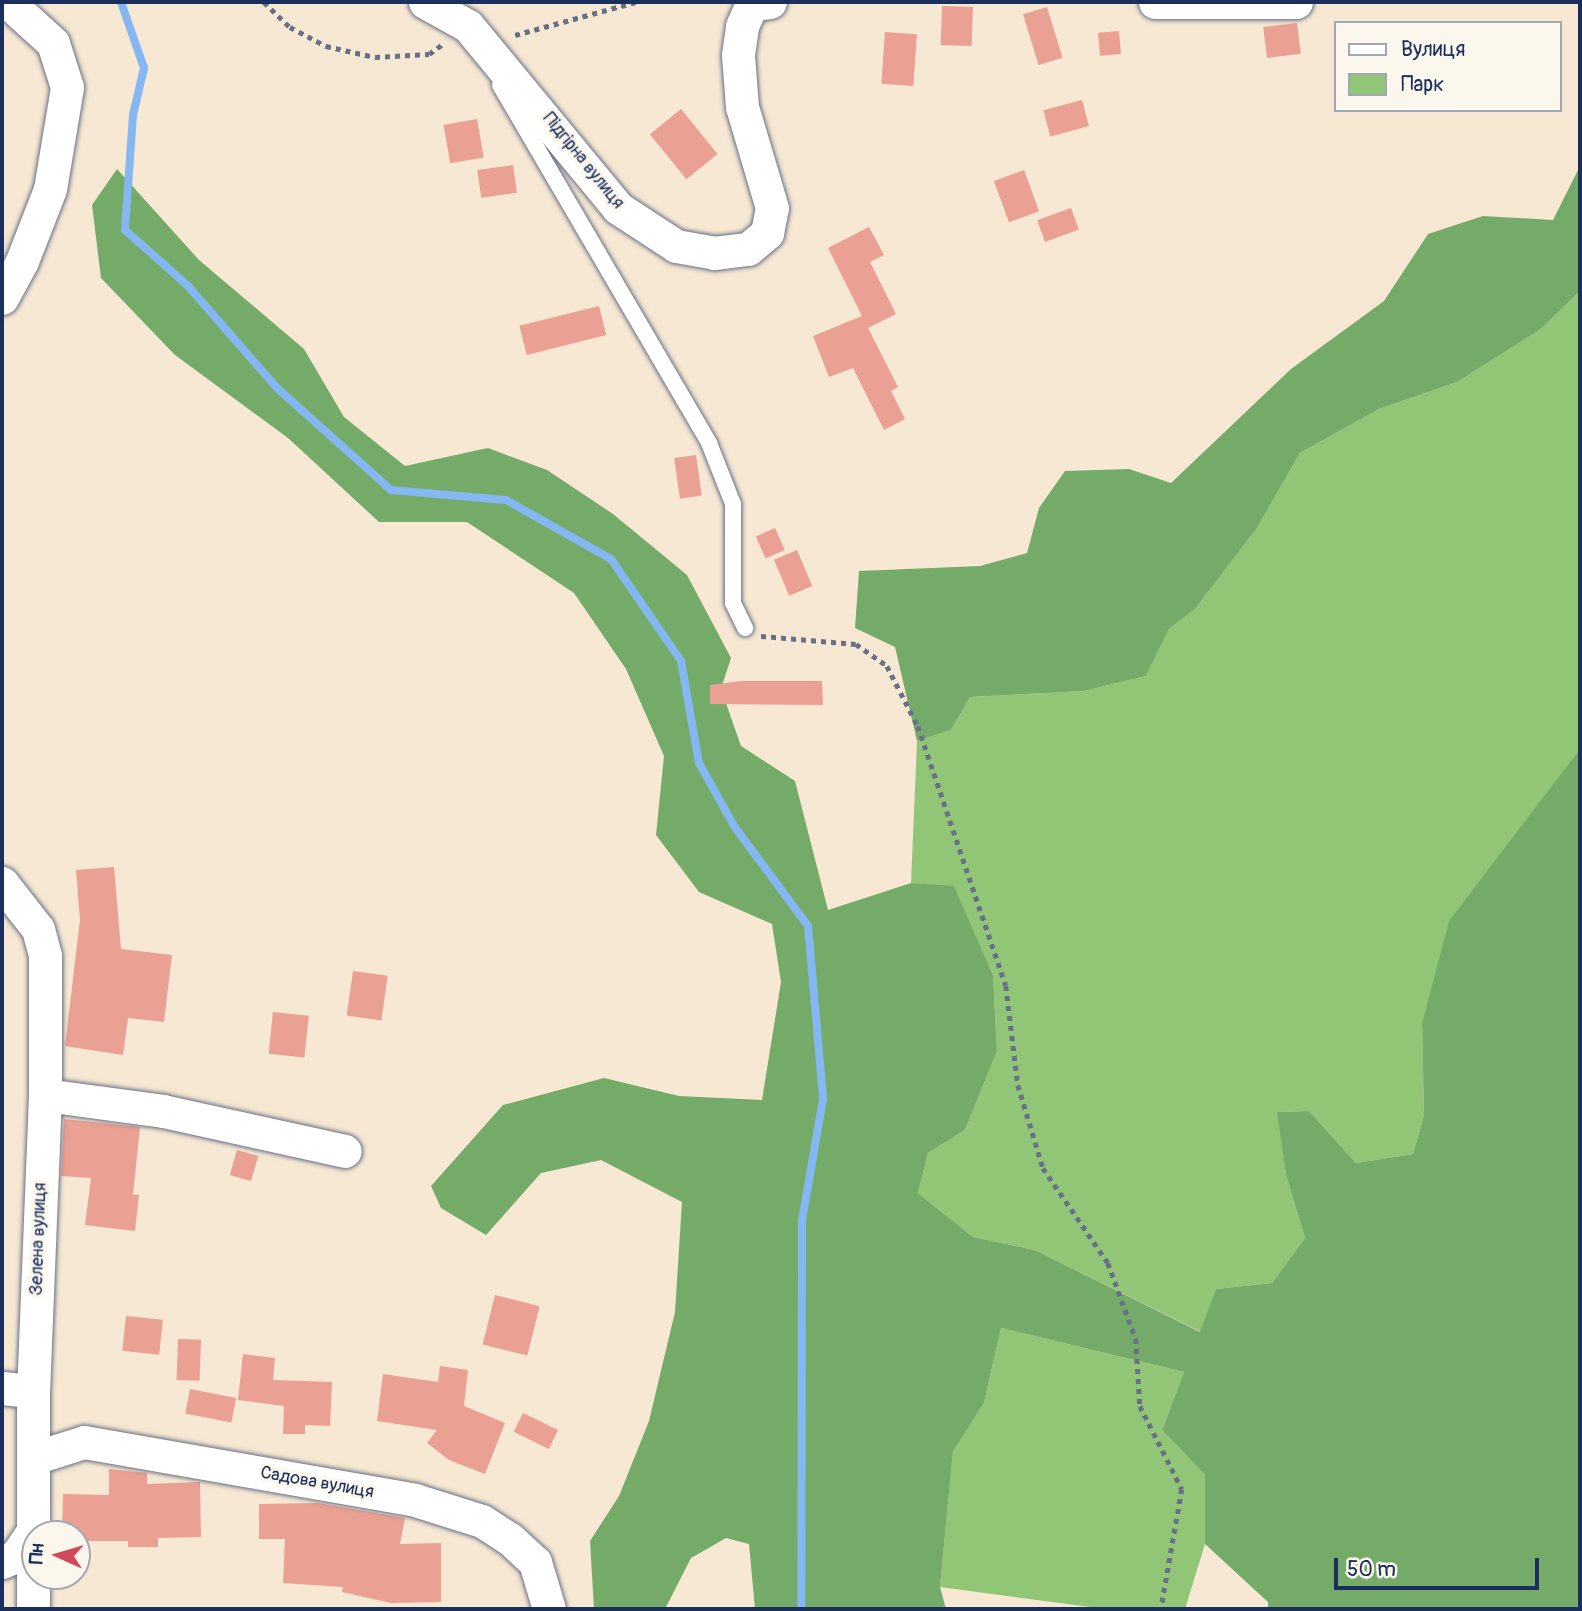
<!DOCTYPE html>
<html>
<head>
<meta charset="utf-8">
<style>
  body { margin:0 }
  #map { position:relative; width:1582px; height:1611px; overflow:hidden; background:#f6e8d2; font-family:Pangolin,sans-serif }
  div>[style] { position:absolute }
  .green>* { inset:0; background:#92c677 }
  .forest>* { inset:0; background:#75ab68 }
  .stream>* { height:8px; margin:-4px; padding:0 4px; transform-origin:4px; border-radius:4px; background:#85b7f2 }
  .building>* { inset:0; background:#eaa092; transform-origin:0 0 }
  .path>* { height:4.5px; margin-top:-2.25px; transform-origin:0; background:repeating-linear-gradient(90deg,#687087 0 5px,transparent 0 10px) }
  .roads { filter:drop-shadow(0 0 2px #687087) drop-shadow(0 0 2px #687087) }
  .service>* { height:16px; margin:-8px; padding:0 8px; transform-origin:8px; border-radius:8px; background:#fff }
  .minor>* { height:33px; margin:-16.5px; padding:0 16.5px; transform-origin:16.5px; border-radius:16.5px; background:#fff }
  span { translate:-50% -50%; white-space:nowrap; text-align:center; line-height:1.15; -webkit-text-stroke:7px #fbf7ec; paint-order:stroke }
  .street-label { font-size:18px; color:#1b2f5e }
  .frame { position:absolute; inset:0; border:4px solid #1b2f5e; pointer-events:none }
  .legend { position:absolute; left:1334px; top:21px; width:228px; height:91px; box-sizing:border-box; background:#fbf7ec; border:2px solid #a1a7b3; margin:0; padding:9px 12px; list-style:none; font-size:21px; color:#1b2f5e }
  .legend li { display:flex; align-items:center; gap:14px; height:35px }
  .legend b { width:35px; border:2px solid #a1a7b3 }
  .north { position:absolute; left:21px; top:1520px; width:70px; height:70px; box-sizing:border-box; background:#fbf7ec; border:2px solid #a1a7b3; border-radius:50%; rotate:274deg; font-size:19px; font-weight:700; line-height:28px; text-align:center; color:#1b2f5e }
  .north::after { content:''; display:block; margin:auto; width:24px; height:32px; background:#d1495b; clip-path:polygon(50% 0,100% 100%,50% 72%,0 100%) }
  .scale { position:absolute; left:1334px; top:1558px; width:205px; height:32px; box-sizing:border-box; border:4px solid #1b2f5e; border-top:0; padding-left:9px; font-size:21px; line-height:24px; white-space:nowrap; color:#1b2f5e; -webkit-text-stroke:5px #fbf7ec; paint-order:stroke }
</style>
</head>
<body>
<div id="map">
  <div class="green">
    <div style="clip-path:polygon(1580px 291px,1580px 749px,1530px 817px,1422px 1024px,1424px 1115px,1413px 1154px,1356px 1163px,1309px 1111px,1278px 1112px,1286px 1175px,1305px 1238px,1272px 1283px,1216px 1289px,1201px 1332px,1035px 1250px,973px 1237px,918px 1193px,928px 1153px,965px 1130px,997px 1051px,993px 975px,954px 887px,911px 883px,917px 741px,951px 730px,970px 697px,1084px 691px,1146px 676px,1169px 629px,1195px 609px,1257px 528px,1300px 453px,1379px 409px,1457px 382px,1541px 329px)"></div>
    <div style="clip-path:polygon(1001px 1328px,1184px 1372px,1162px 1430px,1205px 1475px,1205px 1544px,1185px 1609px,1105px 1609px,940px 1587px,953px 1450px,984px 1403px)"></div>
  </div>
  <div class="forest">
    <div style="clip-path:polygon(1580px 166px,1580px 291px,1541px 329px,1457px 382px,1379px 409px,1300px 453px,1257px 528px,1195px 609px,1169px 629px,1146px 676px,1084px 691px,970px 697px,951px 730px,917px 741px,895px 647px,855px 628px,859px 571px,980px 566px,1027px 553px,1039px 508px,1065px 471px,1129px 469px,1171px 483px,1291px 369px,1384px 301px,1428px 234px,1483px 216px,1553px 220px)"></div>
    <div style="clip-path:polygon(117px 169px,199px 260px,304px 349px,344px 417px,405px 466px,488px 448px,547px 470px,613px 514px,687px 575px,731px 658px,721px 689px,741px 746px,795px 781px,828px 910px,911px 883px,954px 886px,993px 975px,997px 1051px,965px 1130px,928px 1153px,918px 1193px,973px 1237px,1035px 1250px,1200px 1332px,1216px 1289px,1272px 1283px,1305px 1238px,1286px 1175px,1277px 1112px,1309px 1111px,1356px 1163px,1413px 1154px,1424px 1115px,1422px 1024px,1449px 921px,1580px 749px,1580px 1609px,1268px 1609px,1268px 1602px,1205px 1544px,1205px 1475px,1162px 1430px,1184px 1372px,1001px 1328px,984px 1403px,953px 1451px,940px 1587px,946px 1609px,755px 1609px,749px 1544px,726px 1538px,691px 1558px,665px 1609px,594px 1609px,590px 1541px,619px 1496px,649px 1421px,675px 1312px,682px 1202px,601px 1160px,541px 1173px,486px 1235px,441px 1208px,431px 1186px,503px 1105px,604px 1078px,679px 1096px,762px 1100px,781px 982px,772px 924px,699px 892px,656px 835px,664px 756px,626px 669px,574px 593px,467px 522px,379px 522px,288px 438px,175px 355px,101px 278px,92px 205px)"></div>
  </div>
  <div class="stream">
    <div style="left:121px;top:2px;width:70px;rotate:70.8deg"></div>
    <div style="left:144px;top:68px;width:48px;rotate:103.2deg"></div>
    <div style="left:133px;top:115px;width:115px;rotate:94deg"></div>
    <div style="left:125px;top:230px;width:84px;rotate:41.6deg"></div>
    <div style="left:188px;top:286px;width:135px;rotate:48.9deg"></div>
    <div style="left:277px;top:388px;width:153px;rotate:41.8deg"></div>
    <div style="left:391px;top:490px;width:115px;rotate:5deg"></div>
    <div style="left:506px;top:500px;width:120px;rotate:29.3deg"></div>
    <div style="left:611px;top:559px;width:124px;rotate:55.5deg"></div>
    <div style="left:681px;top:661px;width:104px;rotate:80deg"></div>
    <div style="left:699px;top:763px;width:72px;rotate:60.9deg"></div>
    <div style="left:734px;top:826px;width:124px;rotate:53.5deg"></div>
    <div style="left:808px;top:926px;width:174px;rotate:85deg"></div>
    <div style="left:823px;top:1099px;width:124px;rotate:99.8deg"></div>
    <div style="left:802px;top:1221px;width:388px;rotate:90.1deg"></div>
  </div>
  <div class="building">
    <div style="left:942px;top:6px;width:31px;height:39px;rotate:2deg"></div>
    <div style="left:1047px;top:7px;width:53px;height:25px;rotate:73deg"></div>
    <div style="left:1297px;top:23px;width:31px;height:34px;rotate:83deg"></div>
    <div style="left:1119px;top:31px;width:23px;height:21px;rotate:85deg"></div>
    <div style="left:885px;top:32px;width:32px;height:52px;rotate:4deg"></div>
    <div style="left:1082px;top:100px;width:27px;height:40px;rotate:75deg"></div>
    <div style="left:681px;top:109px;width:58px;height:40px;rotate:51deg"></div>
    <div style="left:477px;top:119px;width:39px;height:34px;rotate:80deg"></div>
    <div style="left:513px;top:165px;width:28px;height:36px;rotate:82deg"></div>
    <div style="left:1024px;top:170px;width:44px;height:32px;rotate:70deg"></div>
    <div style="left:1071px;top:208px;width:23px;height:36px;rotate:70deg"></div>
    <div style="clip-path:polygon(869px 227px,884px 255px,870px 262px,896px 314px,868px 328px,898px 387px,891px 391px,905px 419px,884px 430px,853px 368px,829px 377px,813px 336px,862px 316px,828px 248px)"></div>
    <div style="left:599px;top:306px;width:30px;height:82px;rotate:76deg"></div>
    <div style="left:696px;top:455px;width:41px;height:22px;rotate:82deg"></div>
    <div style="left:775px;top:528px;width:24px;height:21px;rotate:66deg"></div>
    <div style="left:797px;top:550px;width:39px;height:25px;rotate:67deg"></div>
    <div style="clip-path:polygon(741px 681px,822px 681px,823px 705px,710px 704px,710px 685px)"></div>
    <div style="clip-path:polygon(114px 867px,121px 949px,172px 955px,164px 1022px,128px 1018px,123px 1055px,65px 1046px,80px 920px,76px 870px)"></div>
    <div style="left:353px;top:971px;width:35px;height:45px;rotate:8deg"></div>
    <div style="left:273px;top:1012px;width:36px;height:42px;rotate:6deg"></div>
    <div style="clip-path:polygon(64px 1119px,140px 1127px,133px 1195px,139px 1195px,135px 1231px,85px 1225px,91px 1178px,61px 1176px)"></div>
    <div style="left:237px;top:1150px;width:22px;height:26px;rotate:16deg"></div>
    <div style="left:495px;top:1295px;width:46px;height:51px;rotate:14deg"></div>
    <div style="left:126px;top:1316px;width:37px;height:35px;rotate:6deg"></div>
    <div style="left:178px;top:1339px;width:23px;height:41px;rotate:2deg"></div>
    <div style="clip-path:polygon(243px 1354px,275px 1358px,273px 1380px,332px 1382px,330px 1426px,305px 1425px,305px 1434px,283px 1434px,284px 1406px,238px 1400px)"></div>
    <div style="clip-path:polygon(440px 1366px,468px 1370px,464px 1406px,505px 1423px,485px 1474px,449px 1460px,427px 1443px,437px 1430px,377px 1421px,383px 1374px,438px 1382px)"></div>
    <div style="left:190px;top:1389px;width:47px;height:25px;rotate:11deg"></div>
    <div style="left:523px;top:1413px;width:39px;height:21px;rotate:26deg"></div>
    <div style="clip-path:polygon(109px 1469px,147px 1473px,147px 1484px,200px 1482px,201px 1537px,158px 1538px,158px 1547px,128px 1547px,128px 1541px,77px 1541px,77px 1534px,62px 1534px,63px 1494px,109px 1495px)"></div>
    <div style="clip-path:polygon(318px 1503px,405px 1518px,400px 1544px,441px 1543px,441px 1602px,391px 1603px,342px 1592px,343px 1587px,283px 1583px,285px 1539px,259px 1539px,259px 1504px)"></div>
  </div>
  <div class="path">
    <div style="left:264px;top:2px;width:36px;rotate:44deg"></div>
    <div style="left:290px;top:27px;width:41px;rotate:27.8deg"></div>
    <div style="left:326px;top:46px;width:50px;rotate:12.7deg"></div>
    <div style="left:375px;top:57px;width:54px;rotate:-3.2deg"></div>
    <div style="left:429px;top:54px;width:17px;rotate:-36deg"></div>
    <div style="left:515px;top:35px;width:125px;rotate:-15.3deg"></div>
    <div style="left:761px;top:636px;width:95px;rotate:4.8deg"></div>
    <div style="left:856px;top:644px;width:38px;rotate:35deg"></div>
    <div style="left:887px;top:666px;width:68px;rotate:62.7deg"></div>
    <div style="left:918px;top:726px;width:274px;rotate:71.3deg"></div>
    <div style="left:1006px;top:986px;width:100px;rotate:83.1deg"></div>
    <div style="left:1018px;top:1085px;width:87px;rotate:73.2deg"></div>
    <div style="left:1043px;top:1168px;width:115px;rotate:55.6deg"></div>
    <div style="left:1108px;top:1263px;width:81px;rotate:69.8deg"></div>
    <div style="left:1136px;top:1339px;width:67px;rotate:86.6deg"></div>
    <div style="left:1140px;top:1406px;width:93px;rotate:63.2deg"></div>
    <div style="left:1182px;top:1489px;width:122px;rotate:99.9deg"></div>
  </div>
  <div class="roads">
    <div class="service">
      <div style="left:500px;top:85px;width:415px;rotate:59.7deg"></div>
      <div style="left:709px;top:443px;width:66px;rotate:68.5deg"></div>
      <div style="left:733px;top:504px;width:99px;rotate:90deg"></div>
      <div style="left:733px;top:603px;width:28px;rotate:64deg"></div>
    </div>
    <div class="minor">
      <div style="left:425px;top:2px;width:49px;rotate:29.2deg"></div>
      <div style="left:468px;top:26px;width:236px;rotate:50.5deg"></div>
      <div style="left:618px;top:208px;width:69px;rotate:33.2deg"></div>
      <div style="left:676px;top:246px;width:39px;rotate:10deg"></div>
      <div style="left:714px;top:253px;width:34px;rotate:-7deg"></div>
      <div style="left:748px;top:249px;width:25px;rotate:-40deg"></div>
      <div style="left:767px;top:233px;width:25px;rotate:-79deg"></div>
      <div style="left:772px;top:208px;width:105px;rotate:-106.5deg"></div>
      <div style="left:742px;top:107px;width:52px;rotate:-94.4deg"></div>
      <div style="left:738px;top:55px;width:29px;rotate:-82deg"></div>
      <div style="left:742px;top:26px;width:24px;rotate:-66deg"></div>
      <div style="left:752px;top:4px;width:18px;rotate:-6deg"></div>
      <div style="left:1155px;top:2px;width:141px"></div>
      <div style="left:2px;top:298px;width:42px;rotate:-61.6deg"></div>
      <div style="left:22px;top:261px;width:77px;rotate:-68.7deg"></div>
      <div style="left:50px;top:189px;width:103px;rotate:-80.5deg"></div>
      <div style="left:67px;top:87px;width:46px;rotate:-107.7deg"></div>
      <div style="left:53px;top:43px;width:61px;rotate:-137.7deg"></div>
      <div style="left:2px;top:883px;width:58px;rotate:52deg"></div>
      <div style="left:38px;top:929px;width:28px;rotate:75deg"></div>
      <div style="left:45px;top:956px;width:139px;rotate:90deg"></div>
      <div style="left:45px;top:1095px;width:296px;rotate:92.3deg"></div>
      <div style="left:33px;top:1391px;width:218px;rotate:90deg"></div>
      <div style="left:45px;top:1095px;width:119px;rotate:7.7deg"></div>
      <div style="left:163px;top:1111px;width:186px;rotate:12.4deg"></div>
      <div style="left:2px;top:1388px;width:31px;rotate:6deg"></div>
      <div style="left:37px;top:1457px;width:49px;rotate:-17.7deg"></div>
      <div style="left:84px;top:1442px;width:336px;rotate:9.9deg"></div>
      <div style="left:415px;top:1500px;width:70px;rotate:17.4deg"></div>
      <div style="left:482px;top:1521px;width:33px;rotate:33deg"></div>
      <div style="left:510px;top:1539px;width:34px;rotate:43deg"></div>
      <div style="left:535px;top:1562px;width:49px;rotate:73.4deg"></div>
      <div style="left:2px;top:1562px;width:15px;rotate:-23deg"></div>
      <div style="left:16px;top:1556px;width:29px;rotate:-56deg"></div>
    </div>
  </div>
  <div class="street-label">
    <span style="left:583px;top:161px;rotate:51deg">Підгірна вулиця</span>
    <span style="left:39px;top:1239px;rotate:-88deg">Зелена вулиця</span>
    <span style="left:317px;top:1483px;rotate:10deg">Садова вулиця</span>
  </div>
  <div class="frame"></div>
  <ul class="legend">
  <li><b style="height:9px;background:#fff"></b>Вулиця</li>
  <li><b style="height:19px;background:#92c677"></b>Парк</li>
  </ul>
  <div class="north">Пн</div>
  <div class="scale">50 m</div>
</div>
</body>
</html>
